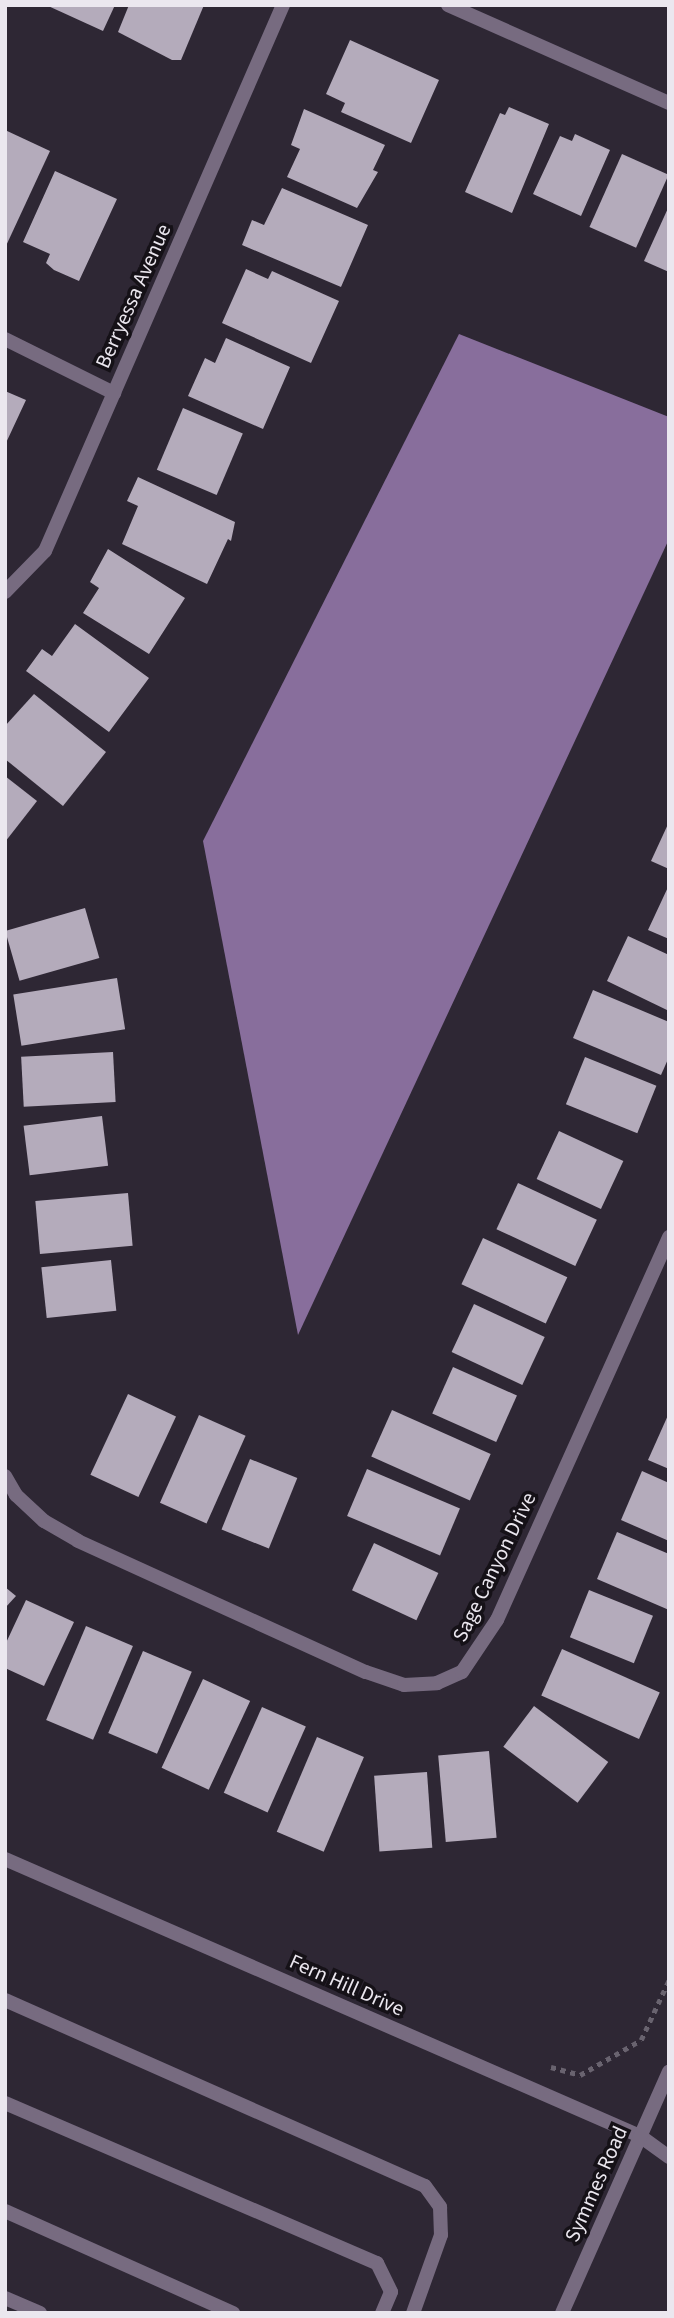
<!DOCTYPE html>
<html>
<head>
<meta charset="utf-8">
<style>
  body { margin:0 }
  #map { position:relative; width:674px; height:2318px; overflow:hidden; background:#2e2734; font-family:"Source Sans 3",sans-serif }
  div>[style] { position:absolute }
  .water>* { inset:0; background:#886e9c }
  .building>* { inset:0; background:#b4abbb; transform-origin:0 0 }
  .path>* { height:4.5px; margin-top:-2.25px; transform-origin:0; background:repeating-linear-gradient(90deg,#69636f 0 5px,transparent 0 10px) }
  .service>* { height:14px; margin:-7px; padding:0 7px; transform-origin:7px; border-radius:7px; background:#776b80 }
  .minor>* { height:14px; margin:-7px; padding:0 7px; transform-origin:7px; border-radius:7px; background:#776b80 }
  .tertiary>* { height:14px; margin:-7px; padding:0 7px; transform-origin:7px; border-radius:7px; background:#776b80 }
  span { translate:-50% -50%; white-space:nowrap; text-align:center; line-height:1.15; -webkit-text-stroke:7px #151117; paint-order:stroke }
  .street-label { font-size:21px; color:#ebe7ef }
  .frame { position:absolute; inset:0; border:7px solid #ebe7ef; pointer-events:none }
</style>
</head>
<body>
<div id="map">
  <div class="water">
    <div style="clip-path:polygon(459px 334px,669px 417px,669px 539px,298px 1335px,203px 841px)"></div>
  </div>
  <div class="building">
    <div style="clip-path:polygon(46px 5px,115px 5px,103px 31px)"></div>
    <div style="clip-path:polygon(129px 5px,204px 5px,181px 60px,172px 60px,118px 32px)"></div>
    <div style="clip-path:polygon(350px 40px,439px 80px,411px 143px,341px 112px,345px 103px,326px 94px)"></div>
    <div style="clip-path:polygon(509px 107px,549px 124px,512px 213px,465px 192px,500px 113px,505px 115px)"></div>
    <div style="clip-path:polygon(304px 109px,385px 145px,373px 170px,378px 172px,357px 208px,287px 177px,300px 149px,291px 145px)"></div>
    <div style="clip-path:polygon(5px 130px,50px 151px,5px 248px)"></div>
    <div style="clip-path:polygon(575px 134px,610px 150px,581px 216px,533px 194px,560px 136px,572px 141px)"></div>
    <div style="left:622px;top:154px;width:51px;height:80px;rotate:24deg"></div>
    <div style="clip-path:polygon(55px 171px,117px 199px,79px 281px,54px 270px,46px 263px,50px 254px,23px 242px)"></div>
    <div style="clip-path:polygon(282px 188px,368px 225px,341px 287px,242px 245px,252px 220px,264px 225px)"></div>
    <div style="clip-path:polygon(669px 206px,669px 272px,644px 261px)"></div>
    <div style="clip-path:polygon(246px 269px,268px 279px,272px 271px,339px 301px,311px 363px,222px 323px)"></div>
    <div style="clip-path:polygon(226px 338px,290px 367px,263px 429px,188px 396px,205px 358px,215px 363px)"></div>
    <div style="clip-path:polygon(5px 391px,26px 400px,5px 445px)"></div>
    <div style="left:183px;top:408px;width:65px;height:67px;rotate:23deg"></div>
    <div style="clip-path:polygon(138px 477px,235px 522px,231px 541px,228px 539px,207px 584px,122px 544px,138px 506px,127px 501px)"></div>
    <div style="clip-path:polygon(108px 549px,185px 598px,149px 654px,83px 613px,99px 588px,90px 582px)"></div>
    <div style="clip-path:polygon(75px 624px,149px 678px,109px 732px,26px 671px,42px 649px,52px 656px)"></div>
    <div style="clip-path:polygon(34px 694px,106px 752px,63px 806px,5px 759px,5px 726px)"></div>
    <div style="clip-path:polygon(5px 776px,37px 801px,5px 842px)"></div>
    <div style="clip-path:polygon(669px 822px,669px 869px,651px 861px)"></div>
    <div style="clip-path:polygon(669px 885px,669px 939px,648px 930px)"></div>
    <div style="left:85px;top:908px;width:52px;height:83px;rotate:74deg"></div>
    <div style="clip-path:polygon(628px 936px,669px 955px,669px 1011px,607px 981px)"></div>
    <div style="left:117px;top:978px;width:52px;height:105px;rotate:81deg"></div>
    <div style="clip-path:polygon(593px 990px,669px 1022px,669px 1057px,661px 1075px,573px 1038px)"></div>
    <div style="left:113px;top:1052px;width:50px;height:92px;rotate:87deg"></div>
    <div style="left:585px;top:1057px;width:77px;height:51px;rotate:22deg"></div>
    <div style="left:102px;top:1116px;width:50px;height:79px;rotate:83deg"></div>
    <div style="left:559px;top:1131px;width:71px;height:53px;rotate:25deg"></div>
    <div style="left:518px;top:1183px;width:87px;height:51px;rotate:25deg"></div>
    <div style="left:128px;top:1193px;width:53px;height:93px;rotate:85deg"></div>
    <div style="left:483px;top:1238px;width:93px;height:51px;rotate:25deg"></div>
    <div style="left:111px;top:1260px;width:51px;height:70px;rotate:84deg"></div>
    <div style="left:474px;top:1304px;width:78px;height:53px;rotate:25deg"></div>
    <div style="left:453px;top:1367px;width:70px;height:51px;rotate:24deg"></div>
    <div style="left:128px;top:1394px;width:53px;height:89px;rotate:25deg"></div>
    <div style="left:392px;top:1410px;width:108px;height:51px;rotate:24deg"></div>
    <div style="clip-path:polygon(669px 1413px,669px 1469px,648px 1460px)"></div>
    <div style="left:199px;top:1415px;width:51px;height:96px;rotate:24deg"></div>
    <div style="left:250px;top:1459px;width:51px;height:76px;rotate:22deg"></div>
    <div style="left:367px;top:1469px;width:101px;height:51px;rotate:23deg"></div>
    <div style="clip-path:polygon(642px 1471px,669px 1483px,669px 1541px,621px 1520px)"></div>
    <div style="clip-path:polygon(617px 1532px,669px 1554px,669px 1610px,597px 1579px)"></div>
    <div style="left:374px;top:1543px;width:71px;height:52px;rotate:25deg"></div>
    <div style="clip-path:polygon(5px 1587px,16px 1596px,5px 1608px)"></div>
    <div style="left:589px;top:1590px;width:69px;height:51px;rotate:22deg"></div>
    <div style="clip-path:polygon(26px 1600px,74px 1622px,44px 1686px,5px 1668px,5px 1645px)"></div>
    <div style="left:86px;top:1626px;width:51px;height:102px;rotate:23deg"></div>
    <div style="left:562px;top:1649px;width:107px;height:51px;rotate:24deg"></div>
    <div style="left:143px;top:1651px;width:53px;height:89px;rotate:23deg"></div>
    <div style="left:203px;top:1679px;width:52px;height:98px;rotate:25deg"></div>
    <div style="left:534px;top:1706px;width:93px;height:51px;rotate:37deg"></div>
    <div style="left:262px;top:1707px;width:48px;height:94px;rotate:24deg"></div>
    <div style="left:317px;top:1737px;width:51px;height:103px;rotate:23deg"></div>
    <div style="left:489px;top:1751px;width:87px;height:51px;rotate:85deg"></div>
    <div style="left:427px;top:1772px;width:76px;height:53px;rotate:86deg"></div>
  </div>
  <div class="path">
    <div style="left:551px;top:2067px;width:30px;rotate:15deg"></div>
    <div style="left:580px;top:2075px;width:70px;rotate:-29.8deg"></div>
    <div style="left:641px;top:2040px;width:66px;rotate:-65deg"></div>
  </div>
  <div class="service">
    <div style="left:5px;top:2000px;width:459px;rotate:23.9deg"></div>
    <div style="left:425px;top:2186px;width:26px;rotate:54deg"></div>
    <div style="left:440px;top:2207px;width:28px;rotate:88deg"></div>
    <div style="left:441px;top:2235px;width:83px;rotate:109.7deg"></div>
    <div style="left:5px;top:2103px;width:405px;rotate:23.3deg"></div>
    <div style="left:377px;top:2263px;width:32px;rotate:64deg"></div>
    <div style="left:391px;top:2292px;width:23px;rotate:113deg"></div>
    <div style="left:5px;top:2211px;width:250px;rotate:24.1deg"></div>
    <div style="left:5px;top:2298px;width:38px;rotate:23deg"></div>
  </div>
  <div class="minor">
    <div style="left:448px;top:5px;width:242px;rotate:23.9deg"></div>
    <div style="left:5px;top:339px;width:122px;rotate:26.4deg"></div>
    <div style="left:5px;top:592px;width:57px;rotate:-45.7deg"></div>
    <div style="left:45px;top:551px;width:596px;rotate:-66.45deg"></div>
    <div style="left:5px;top:1476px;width:22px;rotate:60deg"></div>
    <div style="left:16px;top:1495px;width:38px;rotate:43deg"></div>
    <div style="left:44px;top:1521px;width:39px;rotate:30deg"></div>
    <div style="left:78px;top:1541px;width:316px;rotate:24.5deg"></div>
    <div style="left:366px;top:1672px;width:40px;rotate:18.9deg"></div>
    <div style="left:404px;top:1685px;width:33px;rotate:-3deg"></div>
    <div style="left:437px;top:1683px;width:27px;rotate:-24deg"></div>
    <div style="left:462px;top:1672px;width:63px;rotate:-56.1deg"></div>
    <div style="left:497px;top:1620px;width:420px;rotate:-65.8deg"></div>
    <div style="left:5px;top:1859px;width:693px;rotate:23.57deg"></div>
    <div style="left:640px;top:2136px;width:36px;rotate:36deg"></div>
  </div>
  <div class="tertiary">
    <div style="left:562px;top:2313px;width:264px;rotate:-66.1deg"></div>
  </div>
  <div class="street-label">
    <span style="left:133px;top:296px;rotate:-66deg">Berryessa Avenue</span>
    <span style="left:494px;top:1567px;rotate:-64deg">Sage Canyon Drive</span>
    <span style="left:347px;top:1985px;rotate:24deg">Fern Hill Drive</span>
    <span style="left:596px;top:2184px;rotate:-66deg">Symmes Road</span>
  </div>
  <div class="frame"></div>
</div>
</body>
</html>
